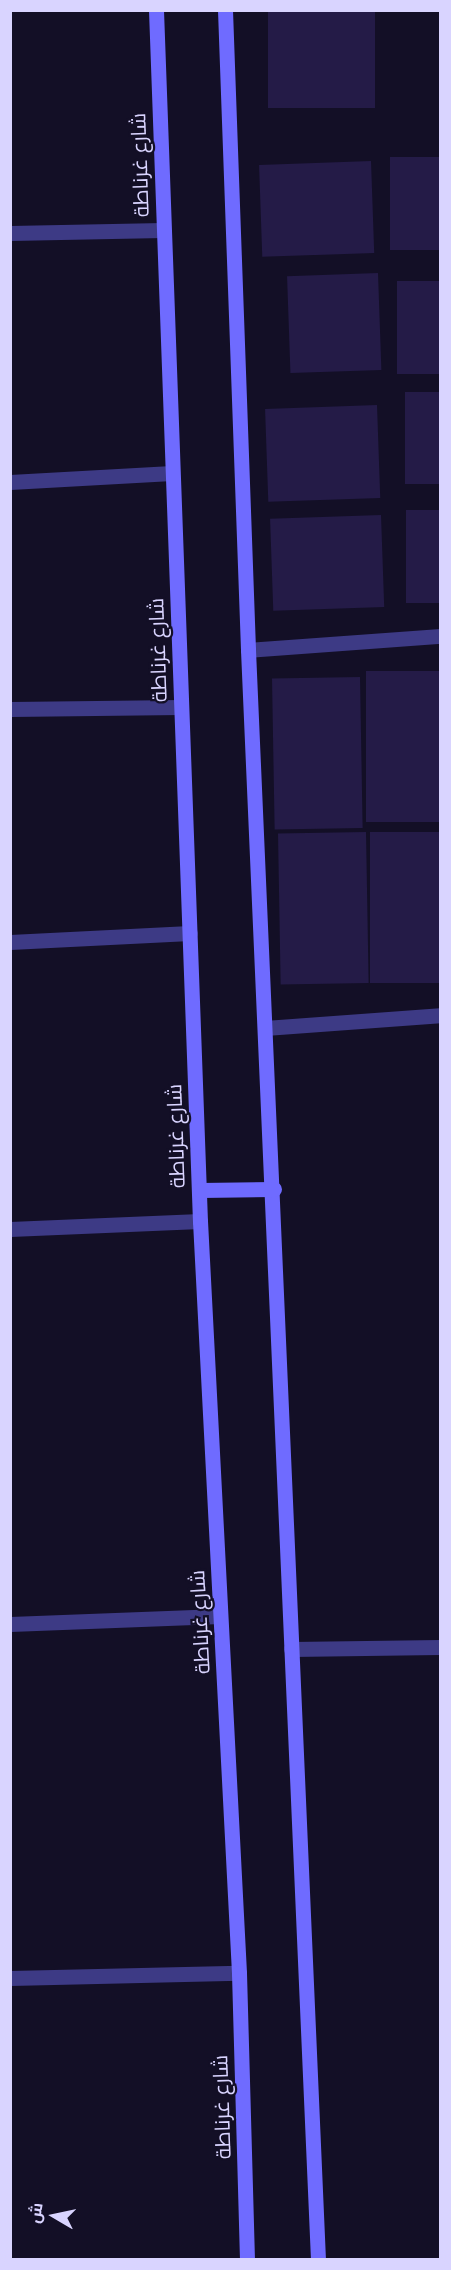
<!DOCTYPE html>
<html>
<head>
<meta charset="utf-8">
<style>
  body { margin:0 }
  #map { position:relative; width:451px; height:2270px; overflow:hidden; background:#130f26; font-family:"Nunito Sans",Cairo,sans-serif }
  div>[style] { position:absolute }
  .building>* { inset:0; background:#241b47; transform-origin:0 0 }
  .street>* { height:15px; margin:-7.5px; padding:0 7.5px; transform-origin:7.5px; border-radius:7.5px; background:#3d3a85 }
  .secondary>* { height:15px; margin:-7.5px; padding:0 7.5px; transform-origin:7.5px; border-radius:7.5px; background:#6f6bff }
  span { translate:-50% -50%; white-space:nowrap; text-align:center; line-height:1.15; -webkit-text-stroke:4.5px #130f26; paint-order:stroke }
  .street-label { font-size:21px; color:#d9d4ff }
  .frame { position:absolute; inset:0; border:12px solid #d9d4ff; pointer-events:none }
  .north { position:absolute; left:24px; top:2186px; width:60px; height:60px; -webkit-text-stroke:4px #130f26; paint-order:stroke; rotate:279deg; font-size:16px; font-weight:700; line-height:24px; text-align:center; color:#d9d4ff }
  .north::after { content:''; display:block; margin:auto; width:21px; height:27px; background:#d9d4ff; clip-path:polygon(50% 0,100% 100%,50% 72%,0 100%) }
</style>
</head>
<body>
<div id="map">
  <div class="building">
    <div style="left:268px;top:10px;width:107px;height:98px"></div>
    <div style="left:440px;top:157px;width:93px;height:50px;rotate:90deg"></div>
    <div style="left:371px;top:161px;width:92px;height:112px;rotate:88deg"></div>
    <div style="left:378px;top:273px;width:97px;height:91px;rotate:88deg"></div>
    <div style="left:440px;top:281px;width:93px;height:43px;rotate:90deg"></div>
    <div style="left:440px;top:392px;width:92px;height:35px;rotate:90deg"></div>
    <div style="left:377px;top:405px;width:93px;height:112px;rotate:88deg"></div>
    <div style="left:440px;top:510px;width:93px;height:34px;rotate:90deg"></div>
    <div style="left:381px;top:515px;width:92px;height:111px;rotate:88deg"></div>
    <div style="left:440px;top:671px;width:151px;height:74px;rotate:90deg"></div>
    <div style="left:360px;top:677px;width:151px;height:88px;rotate:89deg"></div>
    <div style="left:366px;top:832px;width:151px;height:88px;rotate:89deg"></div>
    <div style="left:440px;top:832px;width:151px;height:70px;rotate:90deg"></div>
  </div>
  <div class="street">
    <div style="left:10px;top:233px;width:153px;rotate:-1.1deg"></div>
    <div style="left:10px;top:482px;width:162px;rotate:-3.2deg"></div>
    <div style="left:248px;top:650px;width:193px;rotate:-4.2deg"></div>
    <div style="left:10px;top:709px;width:171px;rotate:-0.7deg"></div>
    <div style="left:10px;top:942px;width:180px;rotate:-2.9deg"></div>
    <div style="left:265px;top:1028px;width:175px;rotate:-4.2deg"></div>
    <div style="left:10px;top:1229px;width:190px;rotate:-2.4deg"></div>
    <div style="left:10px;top:1624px;width:210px;rotate:-2.2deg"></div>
    <div style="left:291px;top:1649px;width:149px;rotate:-0.8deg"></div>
    <div style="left:10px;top:1978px;width:229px;rotate:-1.3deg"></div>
  </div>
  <div class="secondary">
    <div style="left:156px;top:10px;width:1212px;rotate:87.92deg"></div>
    <div style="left:200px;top:1221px;width:753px;rotate:87.03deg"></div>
    <div style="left:239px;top:1973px;width:287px;rotate:88.4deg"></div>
    <div style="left:225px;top:10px;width:640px;rotate:87.94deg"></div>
    <div style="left:248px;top:650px;width:1612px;rotate:87.51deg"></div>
    <div style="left:200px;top:1190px;width:74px;rotate:-0.8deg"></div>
  </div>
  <div class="street-label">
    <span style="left:140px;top:165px;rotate:-92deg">شارع غرناطة</span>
    <span style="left:158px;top:650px;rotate:-92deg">شارع غرناطة</span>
    <span style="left:176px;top:1136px;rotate:-92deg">شارع غرناطة</span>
    <span style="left:200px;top:1622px;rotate:-93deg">شارع غرناطة</span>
    <span style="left:222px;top:2107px;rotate:-92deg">شارع غرناطة</span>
  </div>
  <div class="frame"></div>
  <div class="north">ش</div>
</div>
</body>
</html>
